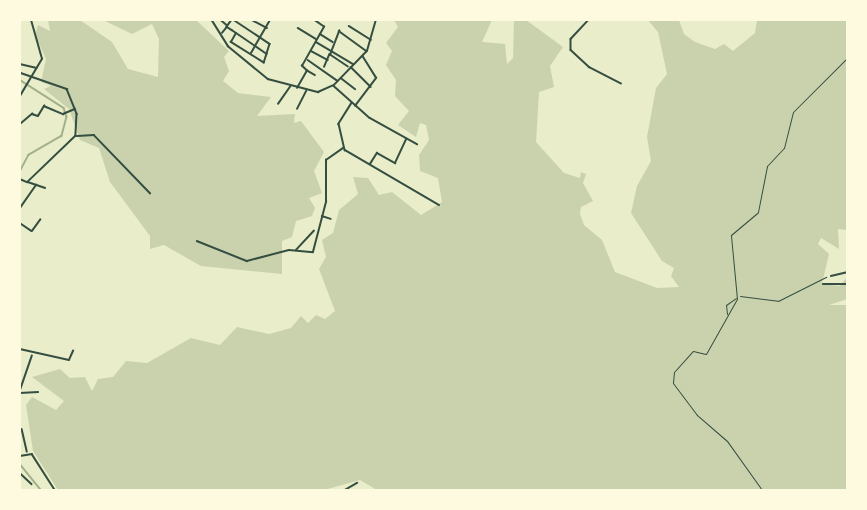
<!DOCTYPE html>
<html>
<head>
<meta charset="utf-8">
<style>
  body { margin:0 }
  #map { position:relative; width:867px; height:510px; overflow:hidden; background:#e9edc9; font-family:"Golos Text",sans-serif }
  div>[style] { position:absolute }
  .green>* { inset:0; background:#cad2ad }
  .stream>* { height:1.5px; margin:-0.75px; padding:0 0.75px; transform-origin:0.75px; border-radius:0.75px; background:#a3b18a }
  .path>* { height:1px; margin:-0.5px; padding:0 0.5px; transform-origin:0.5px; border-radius:0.5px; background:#344e41 }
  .minor>* { height:1.5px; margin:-0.75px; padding:0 0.75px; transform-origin:0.75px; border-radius:0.75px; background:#344e41 }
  span { translate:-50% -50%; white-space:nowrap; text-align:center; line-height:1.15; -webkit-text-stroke:4.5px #fefae0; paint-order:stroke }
  .frame { position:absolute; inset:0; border:21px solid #fefae0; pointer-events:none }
</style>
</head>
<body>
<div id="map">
  <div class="green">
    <div style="clip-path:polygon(48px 20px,80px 20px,112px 42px,128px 69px,158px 77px,159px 39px,152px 24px,132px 34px,103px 20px,196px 20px,229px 51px,224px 57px,229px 71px,223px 81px,238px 93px,271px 97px,257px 116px,295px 114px,294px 123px,301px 121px,324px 152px,314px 171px,322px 193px,309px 198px,315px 208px,312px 216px,296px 221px,292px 237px,282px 241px,282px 274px,201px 266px,164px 245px,150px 249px,150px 236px,110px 182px,99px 148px,80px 140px,69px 109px,44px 89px,51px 86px,41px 82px,46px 59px,35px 35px,38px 25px,50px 31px)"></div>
    <div style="clip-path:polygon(394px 20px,492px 20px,482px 42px,505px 44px,507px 64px,513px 58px,514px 20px,526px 20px,563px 47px,550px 66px,554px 87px,539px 92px,536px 142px,564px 173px,580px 178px,581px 172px,586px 174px,583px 183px,593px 201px,581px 207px,580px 214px,584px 225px,602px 240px,615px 272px,657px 288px,679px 287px,671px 276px,674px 268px,662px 261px,631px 213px,637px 186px,651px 161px,647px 137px,656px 88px,667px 74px,658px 32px,648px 20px,679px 20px,684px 34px,695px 42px,715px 49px,724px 44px,733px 51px,755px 33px,757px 20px,847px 20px,847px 230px,838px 229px,839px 249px,821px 238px,818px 244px,829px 254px,822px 284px,840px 286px,847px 277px,847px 299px,829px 305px,847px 305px,847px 490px,377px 490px,360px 480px,324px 490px,58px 490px,33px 451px,26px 405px,32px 397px,56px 410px,64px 401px,32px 377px,60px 369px,70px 378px,85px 377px,92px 391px,98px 379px,113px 377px,126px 361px,147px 363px,191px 338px,220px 345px,237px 327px,269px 334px,291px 328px,301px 316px,308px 323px,316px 315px,325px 319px,335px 311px,319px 269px,326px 257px,322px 240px,333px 233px,339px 210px,358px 194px,353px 177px,368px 178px,379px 195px,392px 192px,421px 215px,442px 202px,438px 178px,420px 171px,419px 155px,429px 140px,426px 125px,420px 123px,416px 137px,398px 125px,409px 111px,395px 96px,396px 80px,386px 65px,392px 51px,386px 43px,398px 27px)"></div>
  </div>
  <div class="stream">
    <div style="left:20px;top:80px;width:52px;rotate:32.5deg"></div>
    <div style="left:64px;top:108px;width:9px;rotate:72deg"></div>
    <div style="left:67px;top:117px;width:20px;rotate:105deg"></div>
    <div style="left:62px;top:136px;width:38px;rotate:150deg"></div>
    <div style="left:29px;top:155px;width:19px;rotate:118deg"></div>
    <div style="left:20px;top:464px;width:33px;rotate:51deg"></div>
  </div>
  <div class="path">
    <div style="left:740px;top:296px;width:38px;rotate:7deg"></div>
    <div style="left:778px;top:301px;width:54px;rotate:-26.6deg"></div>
    <div style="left:727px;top:314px;width:9px;rotate:-96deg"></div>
    <div style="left:726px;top:305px;width:12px;rotate:-35deg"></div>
    <div style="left:762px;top:490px;width:60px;rotate:-125.5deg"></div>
    <div style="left:727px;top:441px;width:40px;rotate:-139deg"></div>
    <div style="left:697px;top:415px;width:40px;rotate:-127deg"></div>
    <div style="left:673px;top:383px;width:11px;rotate:-85deg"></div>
    <div style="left:674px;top:372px;width:28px;rotate:-48deg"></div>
    <div style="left:693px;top:351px;width:13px;rotate:13deg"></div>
    <div style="left:706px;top:354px;width:63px;rotate:-60.6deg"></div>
    <div style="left:737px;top:299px;width:64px;rotate:-95.4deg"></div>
    <div style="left:731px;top:235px;width:35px;rotate:-40deg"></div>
    <div style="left:758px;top:212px;width:47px;rotate:-78.9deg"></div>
    <div style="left:767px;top:166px;width:25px;rotate:-47deg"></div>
    <div style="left:784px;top:148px;width:37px;rotate:-76deg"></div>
    <div style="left:793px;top:112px;width:78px;rotate:-45deg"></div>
  </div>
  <div class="minor">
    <div style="left:212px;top:20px;width:31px;rotate:58deg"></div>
    <div style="left:228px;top:46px;width:52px;rotate:39.5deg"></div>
    <div style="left:268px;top:79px;width:52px;rotate:14.6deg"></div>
    <div style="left:318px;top:92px;width:17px;rotate:-24deg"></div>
    <div style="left:334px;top:85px;width:47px;rotate:-45.9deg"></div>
    <div style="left:367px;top:51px;width:32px;rotate:-74deg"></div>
    <div style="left:221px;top:20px;width:8px;rotate:40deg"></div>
    <div style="left:232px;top:20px;width:9px;rotate:126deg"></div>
    <div style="left:227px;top:27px;width:6px;rotate:31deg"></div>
    <div style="left:232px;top:30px;width:42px;rotate:34.4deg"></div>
    <div style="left:267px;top:54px;width:9px;rotate:108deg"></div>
    <div style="left:264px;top:63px;width:39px;rotate:-148deg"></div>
    <div style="left:231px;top:42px;width:10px;rotate:-61deg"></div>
    <div style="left:234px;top:20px;width:43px;rotate:33.7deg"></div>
    <div style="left:270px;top:44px;width:10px;rotate:107deg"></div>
    <div style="left:252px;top:20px;width:17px;rotate:28deg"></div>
    <div style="left:589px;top:20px;width:26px;rotate:133deg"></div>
    <div style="left:571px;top:39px;width:11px;rotate:90deg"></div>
    <div style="left:571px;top:50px;width:25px;rotate:43deg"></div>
    <div style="left:589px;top:67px;width:36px;rotate:27deg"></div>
    <div style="left:349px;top:26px;width:26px;rotate:32deg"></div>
    <div style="left:298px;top:28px;width:21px;rotate:31deg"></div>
    <div style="left:222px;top:33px;width:6px;rotate:-51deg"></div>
    <div style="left:320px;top:34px;width:15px;rotate:32deg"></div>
    <div style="left:316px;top:42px;width:43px;rotate:30.7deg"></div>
    <div style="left:311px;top:51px;width:19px;rotate:28deg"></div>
    <div style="left:251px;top:53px;width:38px;rotate:-60deg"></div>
    <div style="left:308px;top:60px;width:35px;rotate:35deg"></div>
    <div style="left:20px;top:64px;width:17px;rotate:13deg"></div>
    <div style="left:324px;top:67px;width:13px;rotate:-67deg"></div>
    <div style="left:348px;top:67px;width:22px;rotate:-146deg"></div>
    <div style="left:330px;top:55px;width:26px;rotate:-69deg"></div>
    <div style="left:339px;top:31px;width:34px;rotate:36deg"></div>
    <div style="left:351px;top:67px;width:28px;rotate:45deg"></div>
    <div style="left:308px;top:71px;width:8px;rotate:30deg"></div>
    <div style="left:21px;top:73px;width:49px;rotate:19.2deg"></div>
    <div style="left:67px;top:89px;width:27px;rotate:68deg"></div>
    <div style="left:77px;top:114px;width:22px;rotate:93deg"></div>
    <div style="left:76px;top:136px;width:66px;rotate:136.2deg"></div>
    <div style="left:28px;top:182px;width:18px;rotate:19deg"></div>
    <div style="left:341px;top:78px;width:18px;rotate:38deg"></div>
    <div style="left:334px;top:86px;width:48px;rotate:41.6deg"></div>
    <div style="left:370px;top:118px;width:54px;rotate:29deg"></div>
    <div style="left:297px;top:88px;width:20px;rotate:-60deg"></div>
    <div style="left:307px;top:71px;width:7px;rotate:-135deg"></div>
    <div style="left:302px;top:66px;width:45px;rotate:-60.6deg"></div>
    <div style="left:324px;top:27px;width:12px;rotate:-145deg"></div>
    <div style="left:20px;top:96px;width:43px;rotate:-59.3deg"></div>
    <div style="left:42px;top:59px;width:41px;rotate:-105.8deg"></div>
    <div style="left:352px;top:103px;width:25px;rotate:122deg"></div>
    <div style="left:339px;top:124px;width:27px;rotate:77deg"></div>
    <div style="left:345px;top:150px;width:109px;rotate:30.3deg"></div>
    <div style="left:278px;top:104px;width:21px;rotate:-55deg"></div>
    <div style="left:355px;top:106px;width:35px;rotate:-53deg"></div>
    <div style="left:376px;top:78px;width:25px;rotate:-122deg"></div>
    <div style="left:297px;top:109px;width:20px;rotate:-63deg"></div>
    <div style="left:20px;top:124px;width:16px;rotate:-40deg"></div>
    <div style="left:32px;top:114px;width:6px;rotate:18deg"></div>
    <div style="left:38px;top:116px;width:12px;rotate:-59deg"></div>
    <div style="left:44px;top:106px;width:21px;rotate:23deg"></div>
    <div style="left:63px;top:114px;width:13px;rotate:-23deg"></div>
    <div style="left:77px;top:136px;width:17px;rotate:-3deg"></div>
    <div style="left:94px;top:135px;width:81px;rotate:46deg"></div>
    <div style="left:370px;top:164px;width:13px;rotate:-58deg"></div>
    <div style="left:377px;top:153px;width:21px;rotate:29deg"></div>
    <div style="left:395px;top:163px;width:26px;rotate:-65deg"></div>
    <div style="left:20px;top:179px;width:8px;rotate:23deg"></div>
    <div style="left:20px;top:208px;width:28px;rotate:-55deg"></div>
    <div style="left:322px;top:216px;width:9px;rotate:18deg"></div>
    <div style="left:20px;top:223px;width:14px;rotate:34deg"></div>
    <div style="left:32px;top:231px;width:14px;rotate:-54deg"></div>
    <div style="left:197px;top:241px;width:54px;rotate:21.8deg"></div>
    <div style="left:247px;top:261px;width:43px;rotate:-14.7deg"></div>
    <div style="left:289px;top:250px;width:24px;rotate:5deg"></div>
    <div style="left:313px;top:252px;width:52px;rotate:-75.4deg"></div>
    <div style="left:326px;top:202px;width:42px;rotate:-90deg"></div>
    <div style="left:326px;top:160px;width:21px;rotate:-35deg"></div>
    <div style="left:847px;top:241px;width:1px;rotate:-45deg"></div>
    <div style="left:296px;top:250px;width:26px;rotate:-47deg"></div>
    <div style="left:831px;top:276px;width:17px;rotate:-13deg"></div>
    <div style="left:823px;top:284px;width:25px"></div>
    <div style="left:20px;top:349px;width:50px;rotate:12.7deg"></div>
    <div style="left:69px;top:360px;width:10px;rotate:-66deg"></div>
    <div style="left:20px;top:390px;width:36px;rotate:-71deg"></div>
    <div style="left:20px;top:393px;width:18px;rotate:-3deg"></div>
    <div style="left:22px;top:429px;width:23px;rotate:77deg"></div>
    <div style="left:20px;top:456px;width:12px;rotate:-9deg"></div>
    <div style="left:32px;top:454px;width:43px;rotate:57.4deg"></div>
    <div style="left:20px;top:473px;width:16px;rotate:43deg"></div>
    <div style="left:345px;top:490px;width:14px;rotate:-30deg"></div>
  </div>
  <div class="frame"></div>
</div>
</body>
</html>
